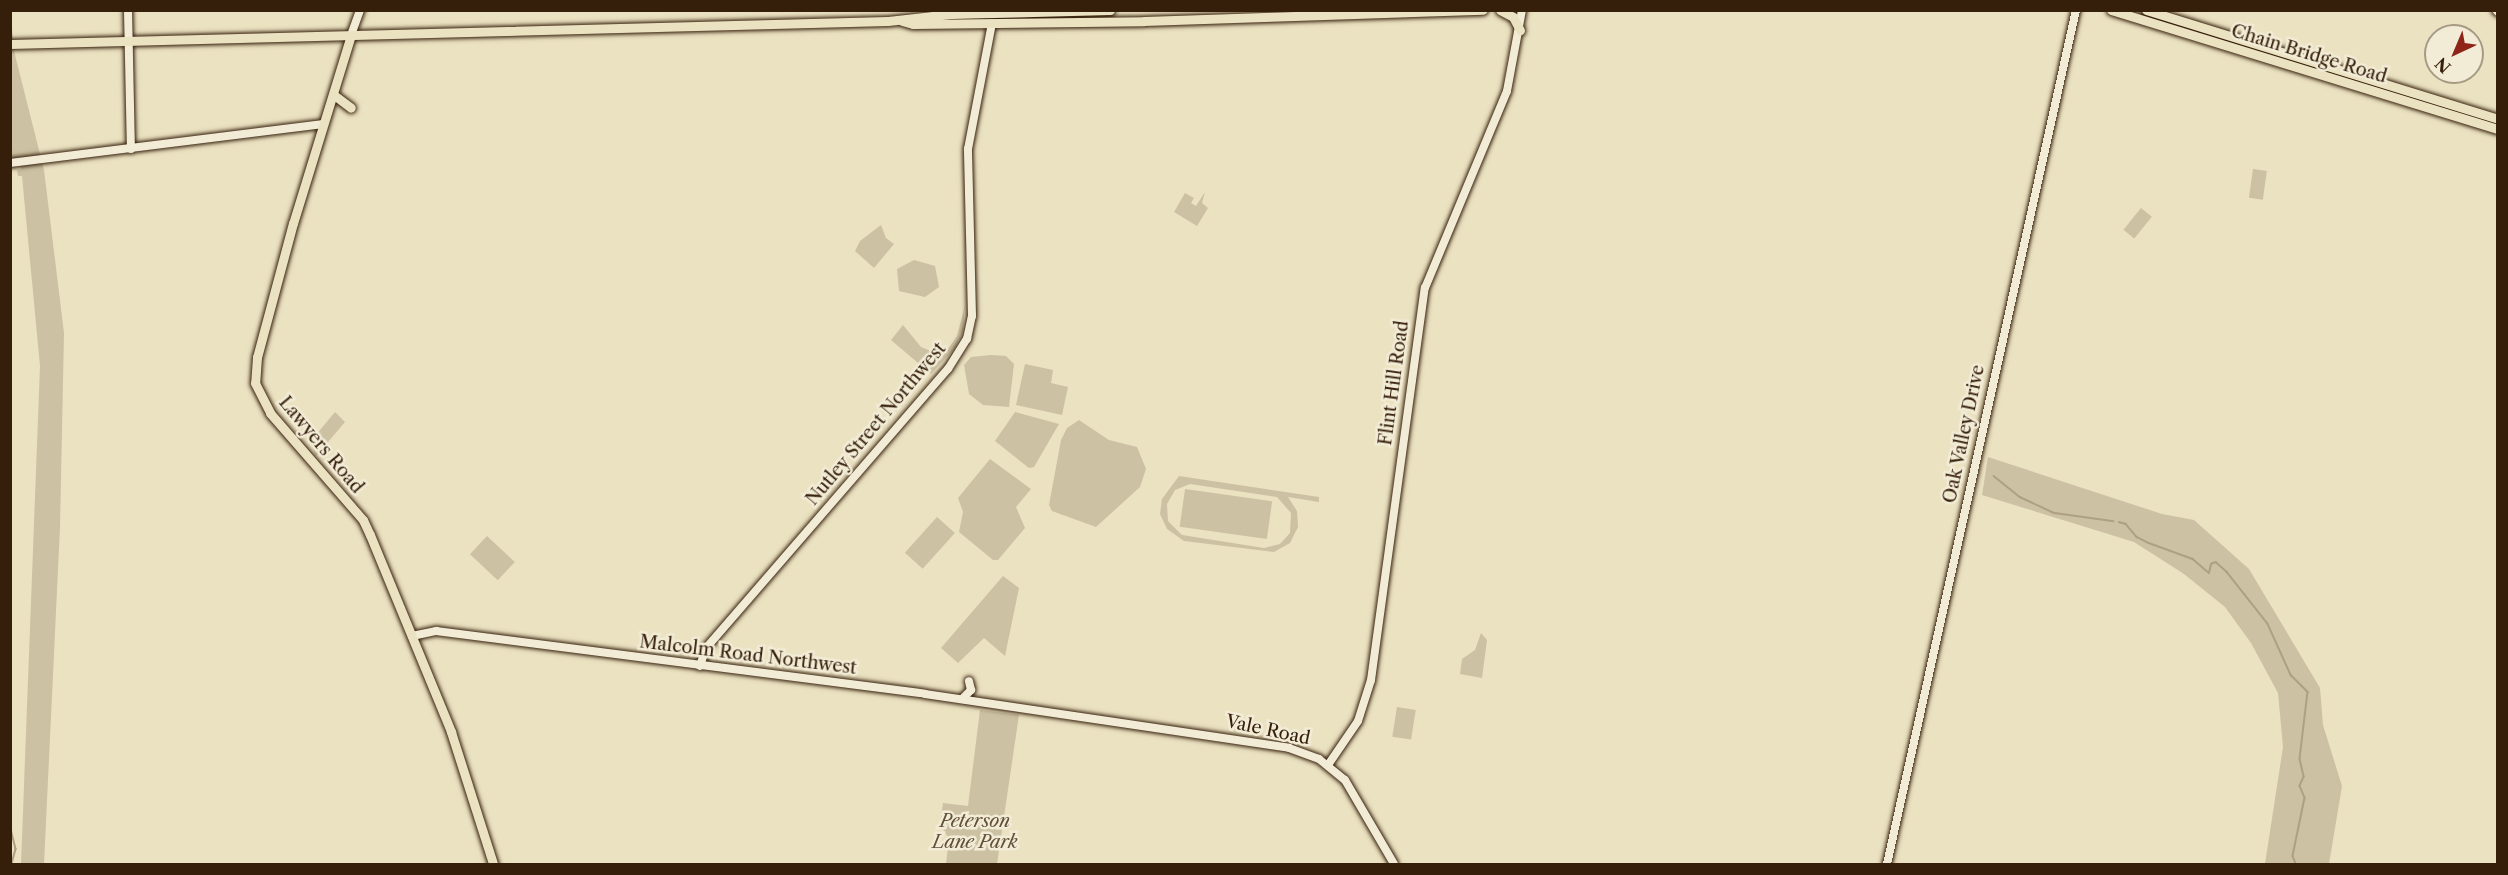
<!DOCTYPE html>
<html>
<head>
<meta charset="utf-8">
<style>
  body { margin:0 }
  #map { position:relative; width:2508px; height:875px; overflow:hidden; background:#ebe2c1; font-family:"Libre Caslon Text",serif }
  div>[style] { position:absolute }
  .green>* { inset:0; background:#ccc1a2; transform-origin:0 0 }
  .stream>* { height:1.5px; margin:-0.75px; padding:0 0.75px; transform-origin:0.75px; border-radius:0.75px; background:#ada083 }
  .roads { filter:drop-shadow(0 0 2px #351f0b) drop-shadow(0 0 2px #351f0b) }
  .secondary>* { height:8px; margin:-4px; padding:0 4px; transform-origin:4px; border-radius:4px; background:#f2ecd7 }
  .primary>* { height:9px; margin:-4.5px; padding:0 4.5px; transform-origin:4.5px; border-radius:4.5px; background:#ebe2c1 }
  span { translate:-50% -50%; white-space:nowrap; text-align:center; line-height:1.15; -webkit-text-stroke:5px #f2ecd7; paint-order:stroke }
  .street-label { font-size:18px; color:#351f0b }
  .park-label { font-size:18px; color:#625038; font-style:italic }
  .frame { position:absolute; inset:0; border:12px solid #351f0b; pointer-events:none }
  .north { position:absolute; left:2424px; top:24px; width:60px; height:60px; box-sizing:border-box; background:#f2ecd7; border:2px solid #a69a85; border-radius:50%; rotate:224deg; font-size:16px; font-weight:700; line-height:24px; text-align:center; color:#351f0b }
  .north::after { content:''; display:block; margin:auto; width:21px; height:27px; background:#8f2418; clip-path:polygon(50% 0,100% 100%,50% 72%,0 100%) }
</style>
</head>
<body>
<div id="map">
  <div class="green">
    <div style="clip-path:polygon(10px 11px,15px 55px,44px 170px,64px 333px,60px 527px,44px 864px,21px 864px,40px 366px,22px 176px,18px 176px,17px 170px,21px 169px,20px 158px,11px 159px)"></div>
    <div style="left:2253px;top:169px;width:14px;height:29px;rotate:8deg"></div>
    <div style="clip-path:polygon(1205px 192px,1202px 203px,1208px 208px,1197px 226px,1174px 212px,1185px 193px,1194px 198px,1191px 203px,1196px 206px)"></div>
    <div style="left:2141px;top:208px;width:14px;height:28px;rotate:39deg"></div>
    <div style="clip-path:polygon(881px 225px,886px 238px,894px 244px,874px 268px,855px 251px,860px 241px)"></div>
    <div style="clip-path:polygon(914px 260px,935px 266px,939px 287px,925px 297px,899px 291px,897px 269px)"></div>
    <div style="clip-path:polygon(965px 305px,963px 331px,955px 348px,931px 374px,891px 340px,903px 325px,921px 347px,943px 356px,957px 336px)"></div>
    <div style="clip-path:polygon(991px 355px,1006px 356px,1014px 364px,1009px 407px,983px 405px,969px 394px,964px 365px,971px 357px)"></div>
    <div style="clip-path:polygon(1025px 364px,1053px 370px,1051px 383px,1068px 387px,1062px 415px,1016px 405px)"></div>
    <div style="clip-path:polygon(335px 412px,345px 422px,316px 456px,310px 442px)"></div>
    <div style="clip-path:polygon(1015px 412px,1059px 424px,1034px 467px,1029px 468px,995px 441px)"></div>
    <div style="clip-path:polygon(1079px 420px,1109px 440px,1137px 447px,1146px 469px,1140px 487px,1096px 527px,1052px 511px,1049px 505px,1061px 440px,1067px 428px)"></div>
    <div style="clip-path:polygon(1988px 457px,2162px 514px,2194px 520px,2249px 569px,2320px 688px,2323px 725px,2342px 786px,2329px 864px,2265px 864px,2283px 747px,2278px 693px,2251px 643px,2225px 607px,2184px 574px,2134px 542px,1982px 495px)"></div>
    <div style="clip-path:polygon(990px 459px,1031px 489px,1016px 507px,1025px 528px,998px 560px,993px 560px,959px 532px,963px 512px,958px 498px)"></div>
    <div style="clip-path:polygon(evenodd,1179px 476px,1319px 497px,1319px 502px,1288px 497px,1297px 511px,1298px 527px,1290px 543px,1274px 552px,1184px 541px,1167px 529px,1160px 514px,1162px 499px,1179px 476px,1190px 484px,1277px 497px,1291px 513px,1290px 533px,1280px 544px,1264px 548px,1182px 535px,1168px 521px,1167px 504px,1175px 490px,1190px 484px)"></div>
    <div style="left:1185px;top:489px;width:88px;height:38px;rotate:8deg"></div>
    <div style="left:937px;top:517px;width:24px;height:48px;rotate:42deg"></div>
    <div style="left:487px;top:536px;width:38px;height:25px;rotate:43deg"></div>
    <div style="clip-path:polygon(1003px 576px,1019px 588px,1005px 656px,984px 638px,958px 663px,941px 648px)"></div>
    <div style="clip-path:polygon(1481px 633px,1487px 640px,1482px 678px,1460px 674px,1462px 659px,1475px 650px)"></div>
    <div style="left:1397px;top:707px;width:19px;height:30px;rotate:9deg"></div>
    <div style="clip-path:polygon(980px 710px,1019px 715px,997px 864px,946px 864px,949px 839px,940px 824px,943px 803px,968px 806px)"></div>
  </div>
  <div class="stream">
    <div style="left:1994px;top:476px;width:33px;rotate:39deg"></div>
    <div style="left:2020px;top:497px;width:38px;rotate:25deg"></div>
    <div style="left:2055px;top:513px;width:59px;rotate:7.9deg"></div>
    <div style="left:2119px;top:522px;width:7px;rotate:16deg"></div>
    <div style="left:2126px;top:524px;width:17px;rotate:50deg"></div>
    <div style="left:2137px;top:537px;width:13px;rotate:27deg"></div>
    <div style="left:2149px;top:543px;width:47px;rotate:20deg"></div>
    <div style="left:2193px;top:559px;width:21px;rotate:41deg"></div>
    <div style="left:2209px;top:573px;width:9px;rotate:-77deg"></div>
    <div style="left:2211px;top:564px;width:5px;rotate:-22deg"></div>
    <div style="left:2216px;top:562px;width:15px;rotate:42deg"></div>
    <div style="left:2227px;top:572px;width:66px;rotate:51.7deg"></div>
    <div style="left:2268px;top:624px;width:56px;rotate:65.7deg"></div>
    <div style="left:2291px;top:675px;width:24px;rotate:45deg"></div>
    <div style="left:2308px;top:692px;width:67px;rotate:96.8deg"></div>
    <div style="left:2300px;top:759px;width:18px;rotate:77deg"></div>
    <div style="left:2304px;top:777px;width:10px;rotate:114deg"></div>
    <div style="left:2300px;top:786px;width:13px;rotate:67deg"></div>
    <div style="left:2305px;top:798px;width:59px;rotate:101.7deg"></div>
    <div style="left:2293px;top:856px;width:9px;rotate:69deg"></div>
    <div style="left:10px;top:825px;width:25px;rotate:76deg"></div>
    <div style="left:16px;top:849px;width:16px;rotate:105deg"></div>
  </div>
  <div class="roads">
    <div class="secondary">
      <div style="left:128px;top:10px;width:139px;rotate:88.8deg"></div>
      <div style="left:2496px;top:10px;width:3px;rotate:45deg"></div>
      <div style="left:351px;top:35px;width:27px;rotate:-70deg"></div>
      <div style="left:10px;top:163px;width:316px;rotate:-7.1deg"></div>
      <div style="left:412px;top:636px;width:25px;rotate:-12deg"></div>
      <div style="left:436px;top:631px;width:493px;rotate:7.3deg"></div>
      <div style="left:925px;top:694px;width:368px;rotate:8.4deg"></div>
      <div style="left:1289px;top:748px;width:32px;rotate:20deg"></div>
      <div style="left:1319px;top:759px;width:33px;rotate:39deg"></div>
      <div style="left:1345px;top:780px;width:97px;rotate:59.7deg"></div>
      <div style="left:700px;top:666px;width:19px;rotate:-72deg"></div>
      <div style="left:706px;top:648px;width:369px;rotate:-49.1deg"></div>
      <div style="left:948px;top:369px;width:36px;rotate:-58deg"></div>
      <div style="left:967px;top:339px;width:24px;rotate:-78deg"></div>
      <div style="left:972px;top:316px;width:167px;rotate:-91.4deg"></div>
      <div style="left:968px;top:149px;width:128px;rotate:-79.2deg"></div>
      <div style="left:962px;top:699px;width:13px;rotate:-45deg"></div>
      <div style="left:971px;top:690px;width:9px;rotate:-103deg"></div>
      <div style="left:1328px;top:765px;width:53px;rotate:-55.7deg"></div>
      <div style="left:1358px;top:721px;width:43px;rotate:-72.4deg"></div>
      <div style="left:1371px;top:680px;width:396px;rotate:-82.2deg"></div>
      <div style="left:1425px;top:288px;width:213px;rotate:-67.4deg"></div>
      <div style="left:1507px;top:91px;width:82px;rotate:-79.5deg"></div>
      <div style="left:1887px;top:864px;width:875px;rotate:-77.52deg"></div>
    </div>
    <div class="primary">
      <div style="left:1500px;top:10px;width:15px;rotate:28deg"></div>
      <div style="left:1513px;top:17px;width:15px;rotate:62deg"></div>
      <div style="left:2111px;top:10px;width:405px;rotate:17.1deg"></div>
      <div style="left:2146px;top:10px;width:368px;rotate:17.2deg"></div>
      <div style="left:902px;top:21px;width:11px;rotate:15deg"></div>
      <div style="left:913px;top:24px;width:231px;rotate:-0.7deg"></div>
      <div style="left:1144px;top:21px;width:339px;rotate:-1.9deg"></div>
      <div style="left:351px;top:35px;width:197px;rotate:107.1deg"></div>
      <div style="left:293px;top:223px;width:139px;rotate:105deg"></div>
      <div style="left:257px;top:357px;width:26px;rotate:94deg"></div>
      <div style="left:255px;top:383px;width:34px;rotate:63deg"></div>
      <div style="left:270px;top:413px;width:142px;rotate:49deg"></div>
      <div style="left:363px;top:520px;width:17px;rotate:65deg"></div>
      <div style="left:370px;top:535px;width:213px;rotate:67.6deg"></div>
      <div style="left:451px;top:732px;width:139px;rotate:72.3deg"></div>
      <div style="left:10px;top:44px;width:878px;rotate:-1.5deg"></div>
      <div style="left:888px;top:21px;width:63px;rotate:-6.3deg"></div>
      <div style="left:951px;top:14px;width:159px;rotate:-1.4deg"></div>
      <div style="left:334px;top:95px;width:21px;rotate:37deg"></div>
    </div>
  </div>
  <div class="street-label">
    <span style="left:2309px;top:54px;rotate:17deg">Chain Bridge Road</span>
    <span style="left:1394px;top:383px;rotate:-82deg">Flint Hill Road</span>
    <span style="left:876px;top:424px;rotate:-50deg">Nutley Street Northwest</span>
    <span style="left:1964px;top:434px;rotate:-78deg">Oak Valley Drive</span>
    <span style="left:321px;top:445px;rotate:50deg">Lawyers Road</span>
    <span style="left:748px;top:655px;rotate:7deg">Malcolm Road Northwest</span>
    <span style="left:1268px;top:730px;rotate:12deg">Vale Road</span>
  </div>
  <div class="park-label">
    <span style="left:975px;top:832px">Peterson<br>Lane Park</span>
  </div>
  <div class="frame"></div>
  <div class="north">N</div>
</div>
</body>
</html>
